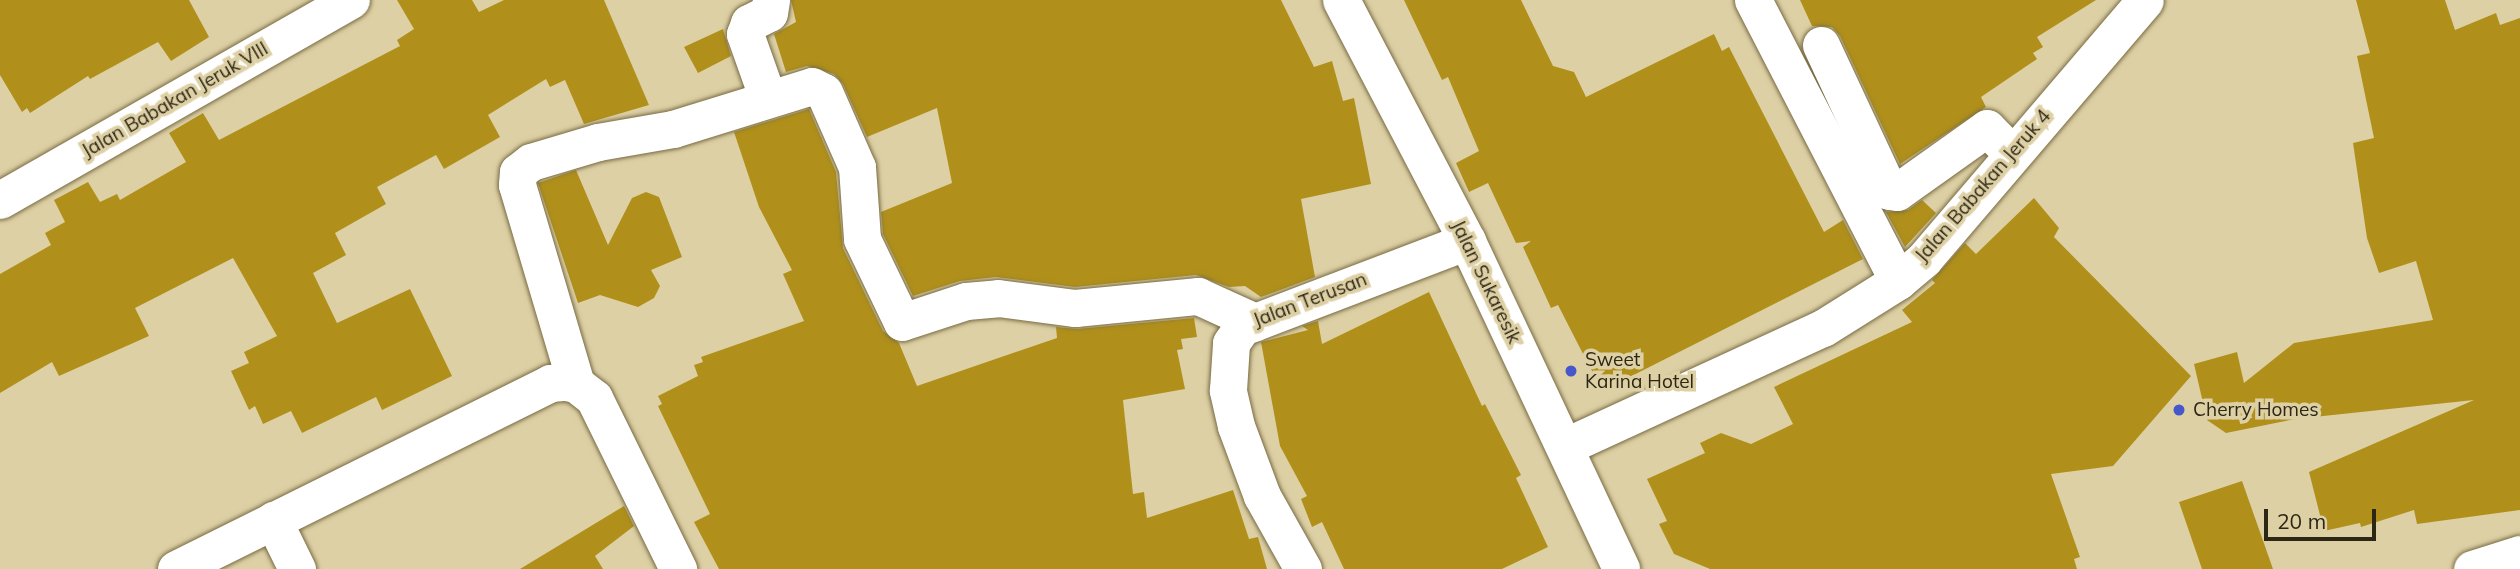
<!DOCTYPE html>
<html>
<head>
<meta charset="utf-8">
<style>
  body { margin:0 }
  #map { position:relative; width:2520px; height:569px; overflow:hidden; background:#ded0a5; font-family:Mulish,sans-serif }
  div>[style] { position:absolute }
  .building>* { inset:0; background:#b0901b }
  .roads { filter:drop-shadow(0 0 2px #786b43) drop-shadow(0 0 2px #786b43) }
  .minor>* { height:37px; margin:-18.5px; padding:0 18.5px; transform-origin:18.5px; border-radius:18.5px; background:#fff }
  .dots>* { width:19px; height:19px; translate:-50% -50%; box-sizing:border-box; border:4px solid #ded0a5; border-radius:50% }
  span { translate:-50% -50%; white-space:nowrap; text-align:center; line-height:1.15; -webkit-text-stroke:7px #ded0a5; paint-order:stroke }
  .street-label { font-size:19px; color:#2c2615 }
  .poi-label { font-size:19px; color:#2c2615 }
  .left { translate:0 -50%; text-align:left }
  .scale { position:absolute; left:2264px; top:509px; width:112px; height:32px; box-sizing:border-box; border:4px solid #2c2615; border-top:0; padding-left:9px; font-size:21px; line-height:24px; white-space:nowrap; color:#2c2615; -webkit-text-stroke:5px #ded0a5; paint-order:stroke }
</style>
</head>
<body>
<div id="map">
  <div class="building">
    <div style="clip-path:polygon(0 0,189px 0,209px 37px,171px 61px,158px 42px,90px 79px,88px 76px,30px 113px,27px 108px,22px 112px,0 75px)"></div>
    <div style="clip-path:polygon(397px 0,472px 0,479px 12px,504px 0,604px 0,649px 105px,584px 124px,565px 80px,550px 87px,546px 79px,488px 115px,500px 137px,444px 169px,436px 155px,377px 187px,386px 204px,335px 233px,346px 255px,313px 273px,337px 323px,410px 289px,452px 376px,382px 410px,376px 397px,302px 433px,291px 411px,263px 424px,255px 406px,249px 410px,231px 371px,249px 363px,244px 352px,277px 336px,233px 258px,135px 308px,149px 336px,59px 376px,52px 362px,0 393px,0 274px,51px 245px,45px 233px,65px 222px,54px 200px,88px 182px,100px 202px,117px 194px,120px 200px,186px 162px,169px 133px,203px 113px,219px 140px,400px 46px,397px 40px,414px 29px)"></div>
    <div style="clip-path:polygon(791px 0,1281px 0,1314px 67px,1332px 61px,1343px 101px,1354px 98px,1371px 184px,1301px 199px,1315px 277px,1261px 297px,1245px 286px,1229px 287px,1196px 275px,1075px 287px,996px 277px,960px 281px,913px 296px,883px 234px,881px 212px,952px 183px,937px 108px,867px 137px,843px 84px,834px 74px,807px 66px,786px 72px,774px 34px,796px 22px)"></div>
    <div style="clip-path:polygon(1404px 0,1521px 0,1553px 66px,1574px 72px,1586px 97px,1714px 34px,1722px 51px,1729px 47px,1824px 232px,1843px 220px,1863px 259px,1602px 391px,1558px 305px,1551px 308px,1523px 247px,1531px 241px,1516px 243px,1488px 183px,1469px 192px,1456px 163px,1479px 151px,1448px 77px,1442px 80px)"></div>
    <div style="clip-path:polygon(1800px 0,2096px 0,2037px 37px,2043px 47px,2033px 53px,2037px 59px,1981px 97px,1986px 107px,1900px 164px,1840px 36px,1832px 27px,1812px 26px)"></div>
    <div style="clip-path:polygon(2356px 0,2445px 0,2455px 30px,2496px 13px,2500px 25px,2520px 18px,2520px 510px,2417px 524px,2414px 510px,2361px 527px,2360px 523px,2324px 531px,2309px 472px,2474px 400px,2295px 419px,2226px 433px,2207px 420px,2194px 364px,2237px 352px,2244px 383px,2294px 343px,2433px 320px,2416px 261px,2379px 273px,2367px 238px,2353px 143px,2374px 138px,2357px 56px,2370px 53px)"></div>
    <div style="clip-path:polygon(723px 29px,731px 56px,698px 73px,684px 47px)"></div>
    <div style="clip-path:polygon(809px 109px,836px 172px,843px 248px,883px 331px,899px 343px,917px 386px,1057px 338px,1056px 327px,1077px 329px,1194px 318px,1197px 337px,1181px 339px,1183px 349px,1177px 350px,1185px 389px,1123px 400px,1133px 494px,1144px 492px,1147px 518px,1233px 490px,1249px 539px,1258px 537px,1267px 569px,719px 569px,694px 522px,710px 514px,658px 406px,662px 404px,658px 396px,698px 376px,694px 365px,703px 362px,701px 357px,804px 321px,783px 274px,792px 270px,759px 207px,734px 132px)"></div>
    <div style="clip-path:polygon(576px 170px,608px 245px,632px 198px,646px 192px,659px 197px,682px 257px,651px 270px,660px 286px,654px 298px,638px 307px,600px 295px,578px 303px,538px 183px)"></div>
    <div style="clip-path:polygon(2034px 198px,2059px 228px,2054px 237px,2191px 376px,2113px 466px,2051px 474px,2080px 557px,2074px 559px,2077px 569px,1710px 569px,1674px 554px,1659px 524px,1667px 521px,1647px 479px,1705px 453px,1700px 443px,1721px 433px,1751px 444px,1793px 424px,1774px 387px,1912px 322px,1902px 310px,1935px 283px,1932px 280px,1965px 243px,1976px 254px)"></div>
    <div style="clip-path:polygon(1922px 200px,1936px 213px,1905px 247px,1886px 212px,1908px 210px)"></div>
    <div style="clip-path:polygon(1429px 292px,1482px 406px,1485px 404px,1521px 475px,1516px 478px,1548px 547px,1502px 569px,1344px 569px,1322px 522px,1312px 527px,1301px 499px,1307px 496px,1280px 446px,1261px 342px,1308px 330px,1302px 326px,1318px 321px,1322px 344px)"></div>
    <div style="clip-path:polygon(2242px 481px,2273px 569px,2202px 569px,2179px 502px)"></div>
    <div style="clip-path:polygon(624px 506px,634px 526px,595px 556px,603px 569px,520px 569px)"></div>
  </div>
  <div class="roads">
    <div class="minor">
      <div style="left:1341px;top:0;width:272px;rotate:62.4deg"></div>
      <div style="left:1467px;top:241px;width:362px;rotate:64.8deg"></div>
      <div style="left:1753px;top:0;width:316px;rotate:62.7deg"></div>
      <div style="left:1821px;top:45px;width:161px;rotate:65deg"></div>
      <div style="left:1889px;top:191px;width:8px;rotate:7deg"></div>
      <div style="left:1897px;top:192px;width:110px;rotate:-35.4deg"></div>
      <div style="left:1987px;top:128px;width:36px;rotate:46deg"></div>
      <div style="left:768px;top:99px;width:69px;rotate:-109.5deg"></div>
      <div style="left:745px;top:34px;width:12px;rotate:-70deg"></div>
      <div style="left:749px;top:23px;width:22px;rotate:-27deg"></div>
      <div style="left:769px;top:13px;width:13px;rotate:-81deg"></div>
      <div style="left:0;top:200px;width:404px;rotate:-29.7deg"></div>
      <div style="left:576px;top:384px;width:208px;rotate:-106.5deg"></div>
      <div style="left:517px;top:185px;width:13px;rotate:-86deg"></div>
      <div style="left:518px;top:172px;width:16px;rotate:-38deg"></div>
      <div style="left:531px;top:162px;width:70px;rotate:-16.6deg"></div>
      <div style="left:598px;top:142px;width:76px;rotate:-9.8deg"></div>
      <div style="left:673px;top:129px;width:145px;rotate:-17.2deg"></div>
      <div style="left:812px;top:86px;width:13px;rotate:27deg"></div>
      <div style="left:824px;top:92px;width:82px;rotate:66.3deg"></div>
      <div style="left:857px;top:167px;width:72px;rotate:86deg"></div>
      <div style="left:862px;top:239px;width:92px;rotate:64.3deg"></div>
      <div style="left:902px;top:322px;width:67px;rotate:-18.2deg"></div>
      <div style="left:966px;top:301px;width:32px;rotate:-5deg"></div>
      <div style="left:998px;top:298px;width:78px;rotate:7.4deg"></div>
      <div style="left:1075px;top:308px;width:124px;rotate:-5.6deg"></div>
      <div style="left:1198px;top:296px;width:63px;rotate:24.5deg"></div>
      <div style="left:1566px;top:446px;width:283px;rotate:-24.7deg"></div>
      <div style="left:1823px;top:328px;width:89px;rotate:-32.1deg"></div>
      <div style="left:1898px;top:281px;width:34px;rotate:-40deg"></div>
      <div style="left:1924px;top:259px;width:340px;rotate:-49.5deg"></div>
      <div style="left:273px;top:520px;width:55px;rotate:63.9deg"></div>
      <div style="left:176px;top:569px;width:418px;rotate:-26.4deg"></div>
      <div style="left:550px;top:383px;width:16px;rotate:-4deg"></div>
      <div style="left:566px;top:382px;width:10px;rotate:11deg"></div>
      <div style="left:576px;top:384px;width:23px;rotate:38deg"></div>
      <div style="left:594px;top:398px;width:191px;rotate:63.8deg"></div>
      <div style="left:1303px;top:569px;width:84px;rotate:-119.3deg"></div>
      <div style="left:1262px;top:496px;width:75px;rotate:-110.4deg"></div>
      <div style="left:1236px;top:426px;width:37px;rotate:-103deg"></div>
      <div style="left:1228px;top:390px;width:47px;rotate:-86.3deg"></div>
      <div style="left:1231px;top:343px;width:19px;rotate:-55deg"></div>
      <div style="left:1242px;top:327px;width:241px;rotate:-20.9deg"></div>
      <div style="left:2472px;top:569px;width:50px;rotate:-17.4deg"></div>
    </div>
  </div>
  <div class="dots">
    <div style="left:1571px;top:371px;background:#4657cc"></div>
    <div style="left:2179px;top:410px;background:#4657cc"></div>
  </div>
  <div class="street-label">
    <span style="left:175px;top:100px;rotate:-30deg">Jalan Babakan Jeruk VIII</span>
    <span style="left:1983px;top:186px;rotate:-49deg">Jalan Babakan Jeruk 4</span>
    <span style="left:1486px;top:282px;rotate:64deg">Jalan Sukaresik</span>
    <span style="left:1310px;top:300px;rotate:-21deg">Jalan Terusan</span>
  </div>
  <div class="poi-label">
    <span class="left" style="left:1585px;top:371px">Sweet<br>Karina Hotel</span>
    <span class="left" style="left:2193px;top:410px">Cherry Homes</span>
  </div>
  <div class="scale">20 m</div>
</div>
</body>
</html>
